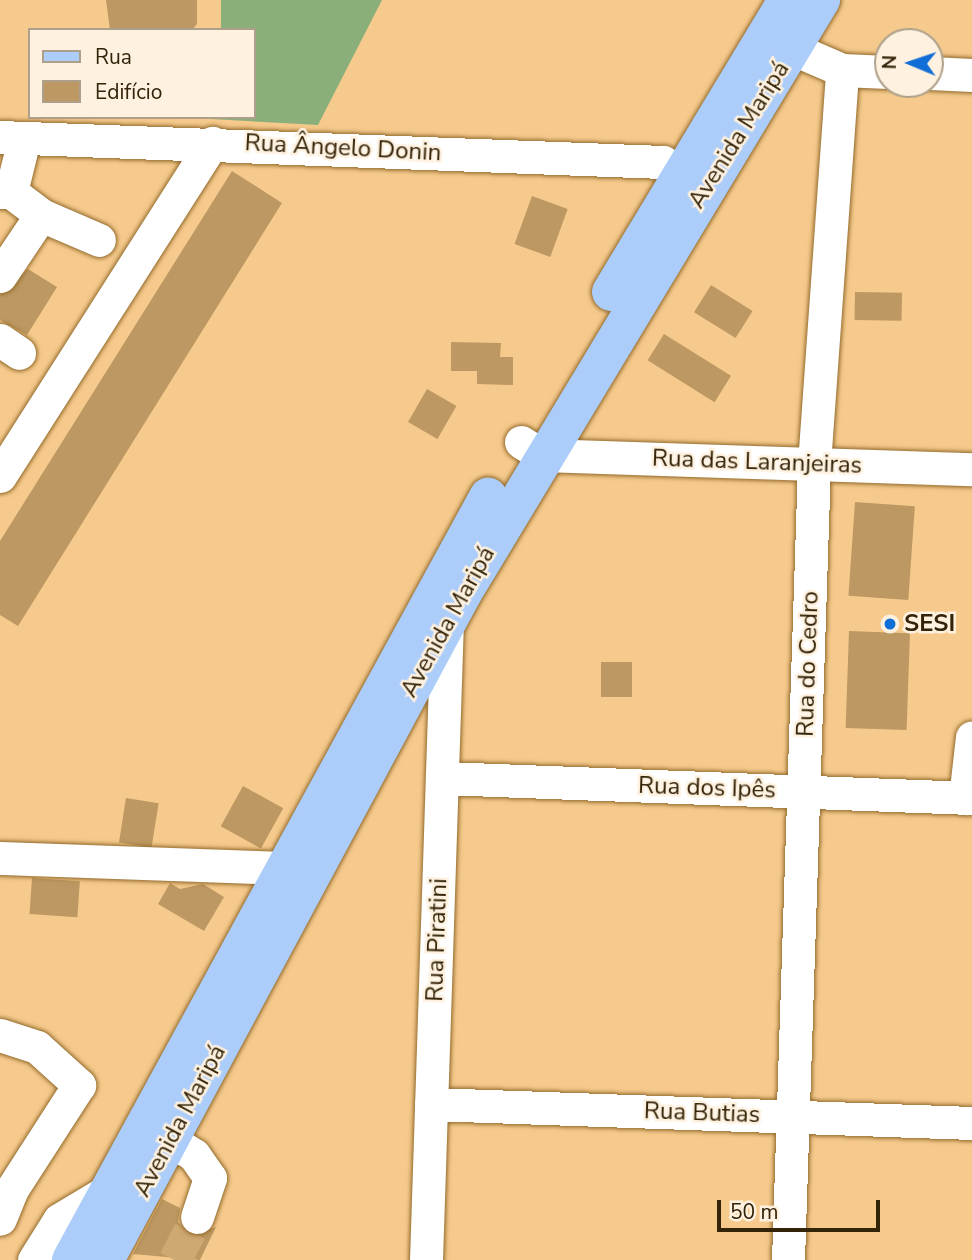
<!DOCTYPE html>
<html>
<head>
<meta charset="utf-8">
<style>
  body { margin:0 }
  #map { position:relative; width:972px; height:1260px; overflow:hidden; background:#f6ca8c; font-family:"Nunito Sans",sans-serif }
  div>[style] { position:absolute }
  .forest>* { inset:0; background:#8baf7a }
  .building>* { inset:0; background:#bd9862; transform-origin:0 0 }
  .minor-tunnel>* { height:33px; margin-top:-16.5px; transform-origin:0; background:repeating-linear-gradient(90deg,#cfa972 0 33px,transparent 0 50px) }
  .roads { filter:drop-shadow(0 0 2px #926b2c) drop-shadow(0 0 2px #926b2c) }
  .minor>* { height:33px; margin:-16.5px; padding:0 16.5px; transform-origin:16.5px; border-radius:16.5px; background:#fff }
  .major>* { height:38px; margin:-19px; padding:0 19px; transform-origin:19px; border-radius:19px; background:#accdfa }
  .dots>* { width:19px; height:19px; translate:-50% -50%; box-sizing:border-box; border:4px solid #fef1df; border-radius:50% }
  span { translate:-50% -50%; white-space:nowrap; text-align:center; line-height:1.15; -webkit-text-stroke:5px #fef1df; paint-order:stroke }
  .street-label { font-size:24px; color:#332308 }
  .poi-label { font-size:24px; color:#332308; font-weight:700 }
  .left { translate:0 -50%; text-align:left }
  .legend { position:absolute; left:28px; top:28px; width:228px; height:91px; box-sizing:border-box; background:#fef1df; border:2px solid #ad9f89; margin:0; padding:9px 12px; list-style:none; font-size:21px; color:#332308 }
  .legend li { display:flex; align-items:center; gap:14px; height:35px }
  .legend b { width:35px; border:2px solid #ad9f89 }
  .north { position:absolute; left:874px; top:28px; width:70px; height:70px; box-sizing:border-box; background:#fef1df; border:2px solid #ad9f89; border-radius:50%; rotate:272deg; font-size:19px; font-weight:700; line-height:28px; text-align:center; color:#332308 }
  .north::after { content:''; display:block; margin:auto; width:24px; height:32px; background:#116ed7; clip-path:polygon(50% 0,100% 100%,50% 72%,0 100%) }
  .scale { position:absolute; left:717px; top:1200px; width:163px; height:32px; box-sizing:border-box; border:4px solid #332308; border-top:0; padding-left:9px; font-size:21px; line-height:24px; white-space:nowrap; color:#332308; -webkit-text-stroke:5px #fef1df; paint-order:stroke }
</style>
</head>
<body>
<div id="map">
  <div class="forest">
    <div style="clip-path:polygon(221px 0,382px 0,318px 125px,193px 118px,254px 117px,254px 30px,221px 30px)"></div>
  </div>
  <div class="building">
    <div style="clip-path:polygon(106px 0,197px 0,197px 24px,192px 30px,110px 30px)"></div>
    <div style="clip-path:polygon(232px 171px,282px 203px,18px 626px,0 615px,0 541px)"></div>
    <div style="left:532px;top:196px;width:38px;height:51px;rotate:20deg"></div>
    <div style="clip-path:polygon(28px 269px,57px 287px,27px 335px,0 320px,0 295px)"></div>
    <div style="left:711px;top:285px;width:49px;height:32px;rotate:32deg"></div>
    <div style="left:855px;top:292px;width:47px;height:28px;rotate:1deg"></div>
    <div style="left:664px;top:334px;width:79px;height:31px;rotate:32deg"></div>
    <div style="clip-path:polygon(451px 342px,501px 343px,500px 357px,513px 357px,513px 385px,477px 384px,477px 371px,451px 371px)"></div>
    <div style="left:427px;top:389px;width:34px;height:38px;rotate:30deg"></div>
    <div style="left:855px;top:502px;width:60px;height:94px;rotate:4deg"></div>
    <div style="left:849px;top:631px;width:61px;height:97px;rotate:2deg"></div>
    <div style="left:601px;top:662px;width:31px;height:35px"></div>
    <div style="left:243px;top:786px;width:46px;height:46px;rotate:29deg"></div>
    <div style="left:126px;top:798px;width:33px;height:45px;rotate:9deg"></div>
    <div style="left:32px;top:878px;width:48px;height:36px;rotate:4deg"></div>
    <div style="clip-path:polygon(170px 883px,180px 889px,203px 884px,224px 897px,204px 931px,158px 904px)"></div>
    <div style="clip-path:polygon(162px 1199px,180px 1208px,178px 1222px,190px 1235px,216px 1227px,200px 1260px,133px 1254px)"></div>
  </div>
  <div class="minor-tunnel">
    <div style="left:175px;top:1260px;width:48px;rotate:-62.9deg"></div>
  </div>
  <div class="roads">
    <div class="minor">
      <div style="left:768px;top:38px;width:81px;rotate:23.4deg"></div>
      <div style="left:842px;top:70px;width:46px;rotate:2.5deg"></div>
      <div style="left:930px;top:73px;width:42px;rotate:2.7deg"></div>
      <div style="left:0;top:137px;width:663px;rotate:2.16deg"></div>
      <div style="left:663px;top:162px;width:48px;rotate:34deg"></div>
      <div style="left:0;top:192px;width:11px"></div>
      <div style="left:11px;top:192px;width:55px;rotate:-76.2deg"></div>
      <div style="left:11px;top:192px;width:38px;rotate:37deg"></div>
      <div style="left:41px;top:215px;width:63px;rotate:23.3deg"></div>
      <div style="left:0;top:276px;width:73px;rotate:-56.1deg"></div>
      <div style="left:0;top:340px;width:23px;rotate:34deg"></div>
      <div style="left:521px;top:442px;width:25px;rotate:32deg"></div>
      <div style="left:542px;top:455px;width:430px;rotate:1.9deg"></div>
      <div style="left:0;top:476px;width:395px;rotate:-57.5deg"></div>
      <div style="left:443px;top:778px;width:529px;rotate:2.17deg"></div>
      <div style="left:965px;top:798px;width:61px;rotate:-83.5deg"></div>
      <div style="left:0;top:858px;width:282px;rotate:2deg"></div>
      <div style="left:0;top:1035px;width:39px;rotate:18deg"></div>
      <div style="left:37px;top:1047px;width:57px;rotate:42.1deg"></div>
      <div style="left:79px;top:1085px;width:124px;rotate:122.8deg"></div>
      <div style="left:12px;top:1189px;width:32px;rotate:112deg"></div>
      <div style="left:431px;top:1104px;width:541px;rotate:2.01deg"></div>
      <div style="left:149px;top:1127px;width:53px;rotate:31.9deg"></div>
      <div style="left:194px;top:1155px;width:28px;rotate:55deg"></div>
      <div style="left:210px;top:1178px;width:41px;rotate:108.4deg"></div>
      <div style="left:34px;top:1260px;width:47px;rotate:-58deg"></div>
      <div style="left:59px;top:1220px;width:58px;rotate:-31deg"></div>
      <div style="left:426px;top:1260px;width:641px;rotate:-88.12deg"></div>
      <div style="left:788px;top:1260px;width:796px;rotate:-88.13deg"></div>
      <div style="left:814px;top:464px;width:395px;rotate:-85.9deg"></div>
    </div>
    <div class="major">
      <div style="left:611px;top:292px;width:341px;rotate:-58.9deg"></div>
      <div style="left:71px;top:1260px;width:870px;rotate:-61.34deg"></div>
      <div style="left:105px;top:1260px;width:757px;rotate:-61.78deg"></div>
      <div style="left:463px;top:593px;width:693px;rotate:-58.88deg"></div>
    </div>
  </div>
  <div class="dots">
    <div style="left:890px;top:624px;background:#116ed7"></div>
  </div>
  <div class="street-label">
    <span style="left:739px;top:135px;rotate:-58deg">Avenida Maripá</span>
    <span style="left:343px;top:148px;rotate:3deg">Rua Ângelo Donin</span>
    <span style="left:757px;top:462px;rotate:2deg">Rua das Laranjeiras</span>
    <span style="left:448px;top:622px;rotate:-61deg">Avenida Maripá</span>
    <span style="left:808px;top:664px;rotate:-88deg">Rua do Cedro</span>
    <span style="left:707px;top:788px;rotate:2deg">Rua dos Ipês</span>
    <span style="left:437px;top:940px;rotate:-88deg">Rua Piratini</span>
    <span style="left:702px;top:1113px;rotate:2deg">Rua Butias</span>
    <span style="left:180px;top:1121px;rotate:-62deg">Avenida Maripá</span>
  </div>
  <div class="poi-label">
    <span class="left" style="left:904px;top:624px">SESI</span>
  </div>
  <ul class="legend">
  <li><b style="height:9px;background:#accdfa"></b>Rua</li>
  <li><b style="height:19px;background:#bd9862"></b>Edifício</li>
  </ul>
  <div class="north">N</div>
  <div class="scale">50 m</div>
</div>
</body>
</html>
